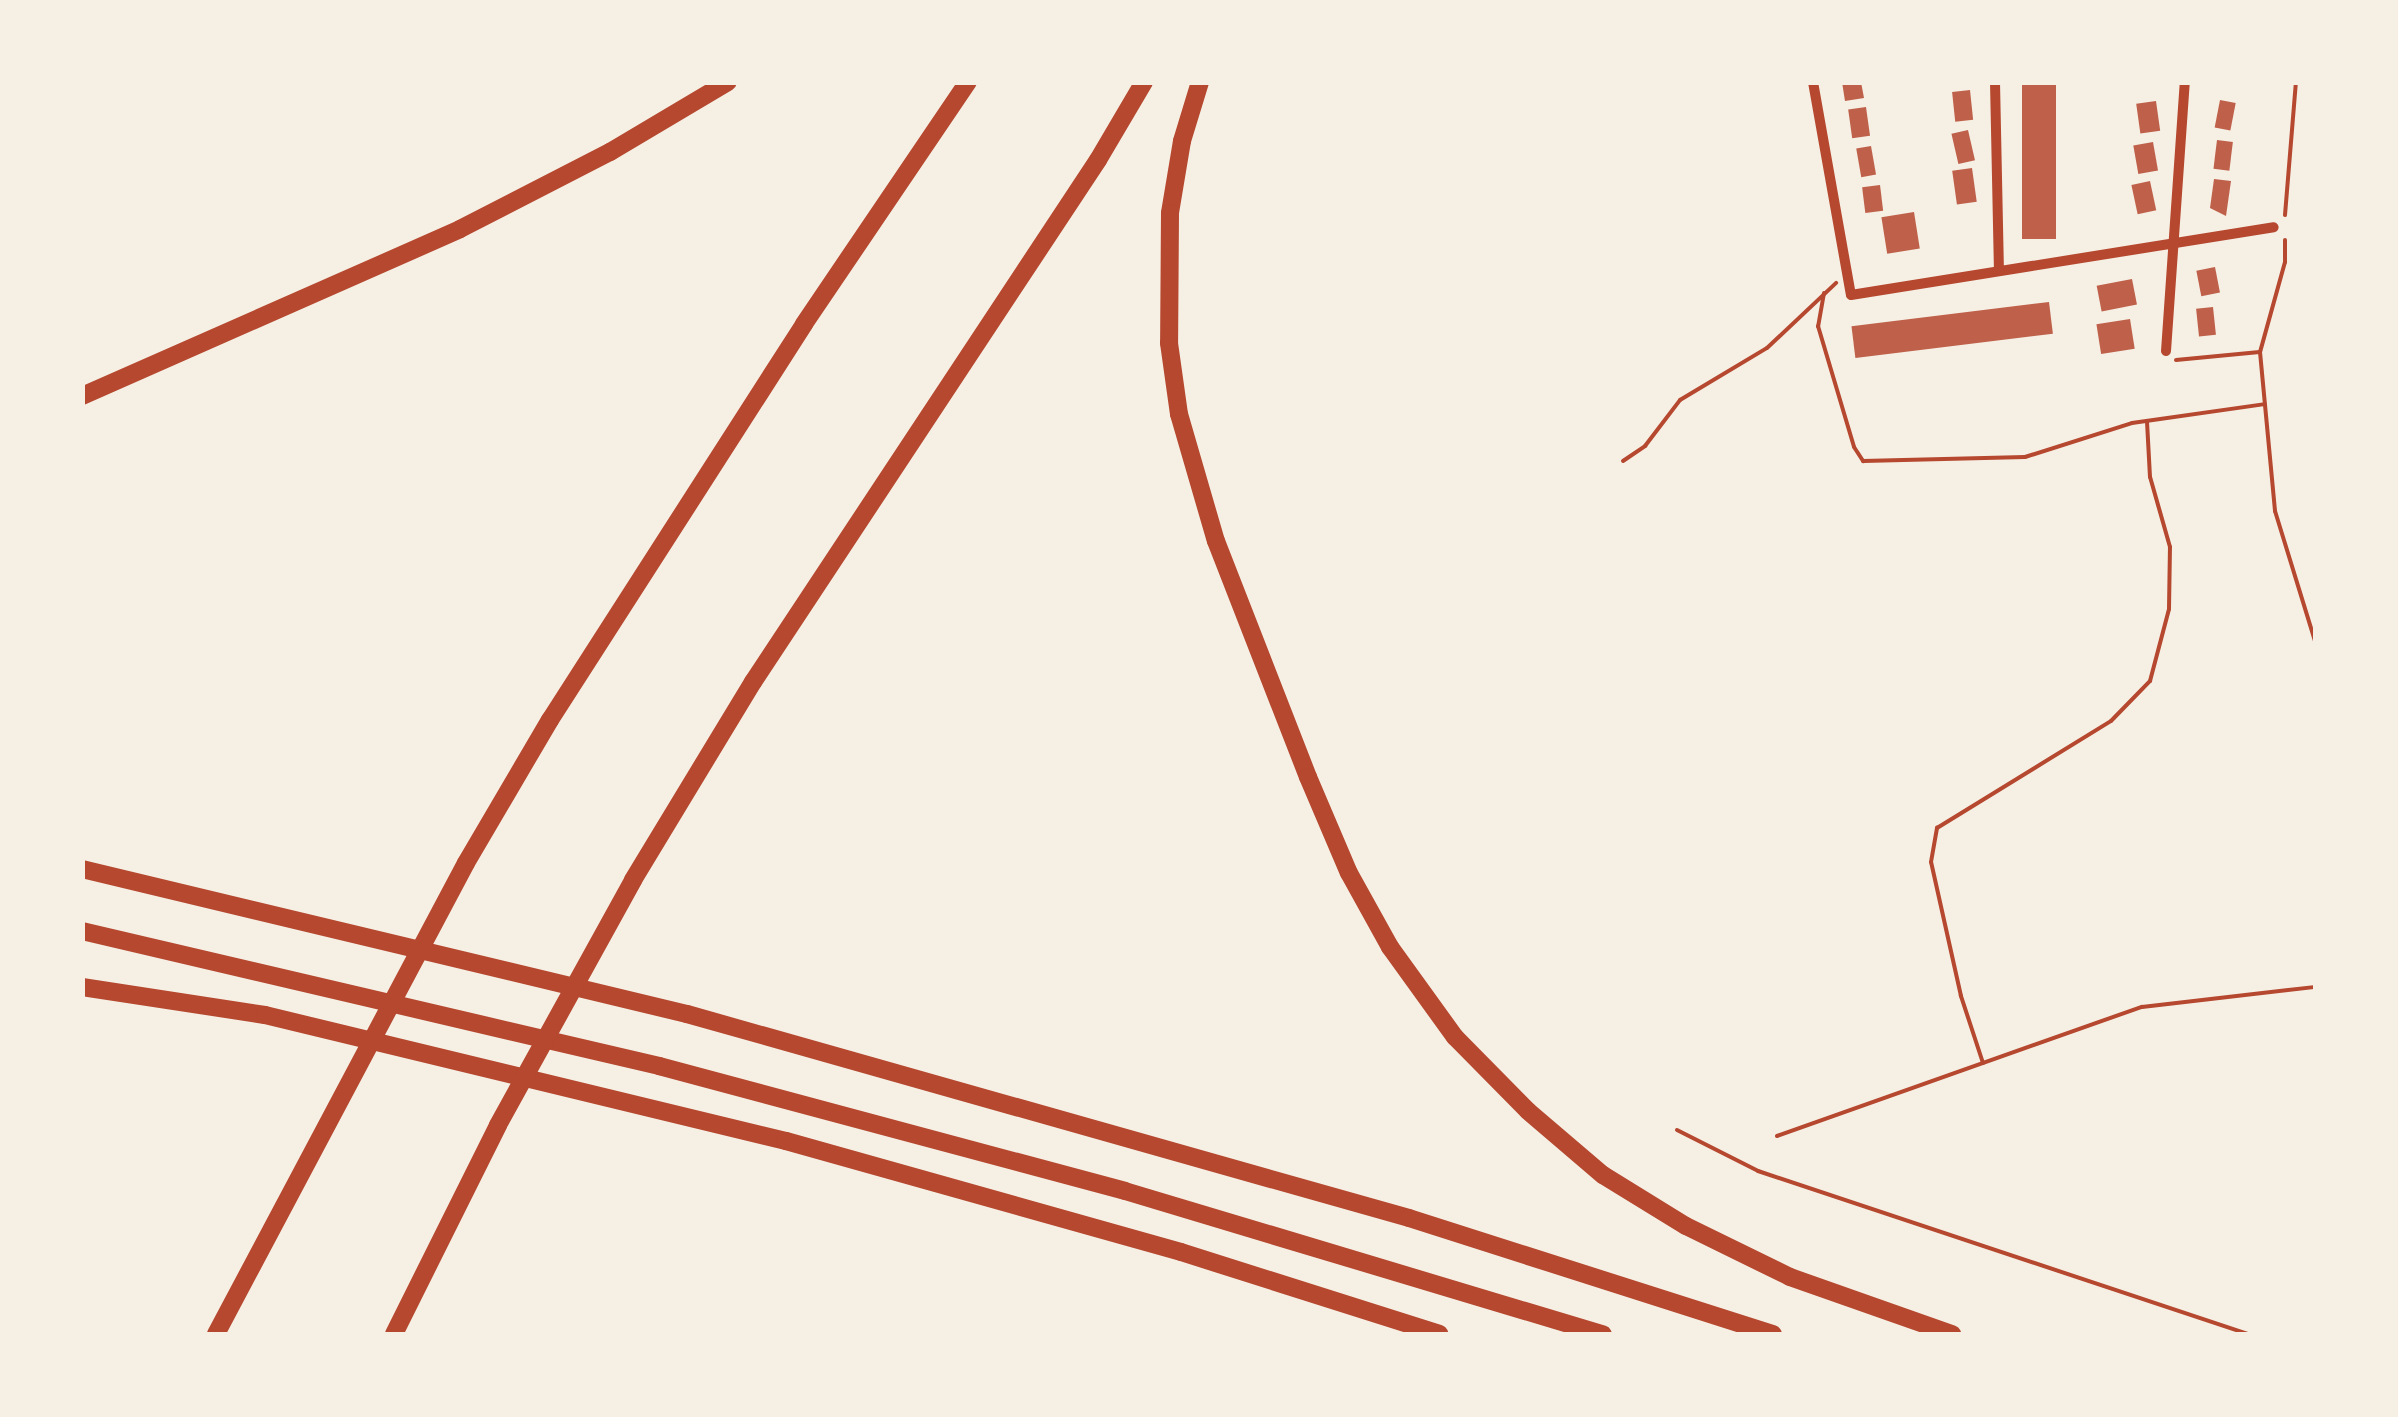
<!DOCTYPE html>
<html>
<head>
<meta charset="utf-8">
<style>
  body { margin:0 }
  #map { position:relative; width:2398px; height:1417px; overflow:hidden; background:#f6efe4; font-family:Barlow,sans-serif }
  div>[style] { position:absolute }
  .building>* { inset:0; background:#bf614a; transform-origin:0 0 }
  .path>* { height:4px; margin:-2px; padding:0 2px; transform-origin:2px; border-radius:2px; background:#b5482f }
  .minor>* { height:10px; margin:-5px; padding:0 5px; transform-origin:5px; border-radius:5px; background:#b5482f }
  .motorway>* { height:18px; margin:-9px; padding:0 9px; transform-origin:9px; border-radius:9px; background:#b5482f }
  span { translate:-50% -50%; white-space:nowrap; text-align:center; line-height:1.15; -webkit-text-stroke:9px #f6efe4; paint-order:stroke }
  .frame { position:absolute; inset:0; border:85px solid #f6efe4; pointer-events:none }
</style>
</head>
<body>
<div id="map">
  <div class="building">
    <div style="clip-path:polygon(1842px 82px,1861px 82px,1864px 98px,1845px 101px)"></div>
    <div style="left:2022px;top:82px;width:34px;height:157px"></div>
    <div style="left:1970px;top:90px;width:30px;height:18px;rotate:84deg"></div>
    <div style="left:2220px;top:100px;width:16px;height:28px;rotate:11deg"></div>
    <div style="left:2156px;top:101px;width:30px;height:20px;rotate:82deg"></div>
    <div style="left:1866px;top:107px;width:29px;height:18px;rotate:82deg"></div>
    <div style="left:1968px;top:130px;width:31px;height:17px;rotate:77deg"></div>
    <div style="left:2217px;top:140px;width:16px;height:29px;rotate:7deg"></div>
    <div style="left:2153px;top:142px;width:29px;height:20px;rotate:80deg"></div>
    <div style="left:1871px;top:146px;width:29px;height:15px;rotate:80deg"></div>
    <div style="left:1972px;top:168px;width:34px;height:20px;rotate:82deg"></div>
    <div style="clip-path:polygon(2214px 179px,2231px 181px,2226px 216px,2210px 208px)"></div>
    <div style="left:2150px;top:181px;width:30px;height:19px;rotate:78deg"></div>
    <div style="left:1880px;top:185px;width:26px;height:18px;rotate:83deg"></div>
    <div style="left:1914px;top:212px;width:37px;height:33px;rotate:81deg"></div>
    <div style="left:2215px;top:267px;width:26px;height:19px;rotate:79deg"></div>
    <div style="left:2132px;top:279px;width:26px;height:36px;rotate:79deg"></div>
    <div style="left:2049px;top:302px;width:32px;height:199px;rotate:83deg"></div>
    <div style="left:2213px;top:307px;width:28px;height:17px;rotate:84deg"></div>
    <div style="left:2130px;top:319px;width:30px;height:34px;rotate:81deg"></div>
  </div>
  <div class="path">
    <div style="left:2285px;top:215px;width:133px;rotate:-85.3deg"></div>
    <div style="left:2285px;top:240px;width:22px;rotate:90deg"></div>
    <div style="left:2285px;top:262px;width:93px;rotate:105.5deg"></div>
    <div style="left:2260px;top:352px;width:160px;rotate:84.6deg"></div>
    <div style="left:2275px;top:511px;width:139px;rotate:72.9deg"></div>
    <div style="left:1824px;top:293px;width:34px;rotate:100deg"></div>
    <div style="left:1818px;top:326px;width:126px;rotate:73.4deg"></div>
    <div style="left:1854px;top:447px;width:17px;rotate:57deg"></div>
    <div style="left:1863px;top:461px;width:162px;rotate:-1.4deg"></div>
    <div style="left:2025px;top:457px;width:112px;rotate:-17.6deg"></div>
    <div style="left:2132px;top:423px;width:134px;rotate:-8.1deg"></div>
    <div style="left:2176px;top:360px;width:84px;rotate:-5.4deg"></div>
    <div style="left:1623px;top:461px;width:27px;rotate:-34deg"></div>
    <div style="left:1645px;top:446px;width:58px;rotate:-52.7deg"></div>
    <div style="left:1680px;top:400px;width:101px;rotate:-30.9deg"></div>
    <div style="left:1767px;top:348px;width:95px;rotate:-43.3deg"></div>
    <div style="left:1983px;top:1063px;width:71px;rotate:-108.2deg"></div>
    <div style="left:1961px;top:996px;width:137px;rotate:-102.6deg"></div>
    <div style="left:1931px;top:862px;width:35px;rotate:-80deg"></div>
    <div style="left:1937px;top:828px;width:204px;rotate:-31.6deg"></div>
    <div style="left:2111px;top:721px;width:56px;rotate:-45.7deg"></div>
    <div style="left:2150px;top:681px;width:74px;rotate:-75.2deg"></div>
    <div style="left:2169px;top:609px;width:62px;rotate:-89.1deg"></div>
    <div style="left:2170px;top:547px;width:73px;rotate:-105.9deg"></div>
    <div style="left:2150px;top:477px;width:56px;rotate:-93.1deg"></div>
    <div style="left:1677px;top:1130px;width:91px;rotate:26.8deg"></div>
    <div style="left:1758px;top:1171px;width:516px;rotate:18.4deg"></div>
    <div style="left:1777px;top:1136px;width:387px;rotate:-19.5deg"></div>
    <div style="left:2142px;top:1007px;width:175px;rotate:-6.6deg"></div>
  </div>
  <div class="minor">
    <div style="left:1813px;top:82px;width:216px;rotate:79.9deg"></div>
    <div style="left:1851px;top:295px;width:428px;rotate:-9.1deg"></div>
    <div style="left:1995px;top:82px;width:188px;rotate:88.8deg"></div>
    <div style="left:2166px;top:351px;width:270px;rotate:-86deg"></div>
  </div>
  <div class="motorway">
    <div style="left:1200px;top:82px;width:62px;rotate:107deg"></div>
    <div style="left:1182px;top:141px;width:73px;rotate:99.5deg"></div>
    <div style="left:1170px;top:213px;width:130px;rotate:90.4deg"></div>
    <div style="left:1169px;top:343px;width:72px;rotate:82deg"></div>
    <div style="left:1179px;top:414px;width:132px;rotate:73.8deg"></div>
    <div style="left:1216px;top:541px;width:253px;rotate:68.7deg"></div>
    <div style="left:1308px;top:777px;width:104px;rotate:66.9deg"></div>
    <div style="left:1349px;top:873px;width:85px;rotate:61deg"></div>
    <div style="left:1390px;top:947px;width:111px;rotate:54.2deg"></div>
    <div style="left:1455px;top:1037px;width:104px;rotate:45.4deg"></div>
    <div style="left:1528px;top:1111px;width:99px;rotate:40.5deg"></div>
    <div style="left:1603px;top:1175px;width:97px;rotate:31.6deg"></div>
    <div style="left:1686px;top:1226px;width:116px;rotate:26.1deg"></div>
    <div style="left:1790px;top:1277px;width:172px;rotate:19.4deg"></div>
    <div style="left:82px;top:396px;width:413px;rotate:-23.8deg"></div>
    <div style="left:460px;top:229px;width:169px;rotate:-27.2deg"></div>
    <div style="left:610px;top:152px;width:137px;rotate:-30.7deg"></div>
    <div style="left:82px;top:869px;width:622px;rotate:13.48deg"></div>
    <div style="left:687px;top:1014px;width:750px;rotate:15.78deg"></div>
    <div style="left:1409px;top:1218px;width:382px;rotate:17.7deg"></div>
    <div style="left:82px;top:931px;width:593px;rotate:13.17deg"></div>
    <div style="left:659px;top:1066px;width:482px;rotate:15deg"></div>
    <div style="left:1125px;top:1191px;width:499px;rotate:16.7deg"></div>
    <div style="left:82px;top:987px;width:185px;rotate:8.7deg"></div>
    <div style="left:265px;top:1015px;width:536px;rotate:13.6deg"></div>
    <div style="left:786px;top:1141px;width:410px;rotate:15.7deg"></div>
    <div style="left:1181px;top:1252px;width:271px;rotate:17.6deg"></div>
    <div style="left:216px;top:1334px;width:533px;rotate:-62.04deg"></div>
    <div style="left:466px;top:863px;width:166px;rotate:-59.6deg"></div>
    <div style="left:550px;top:720px;width:470px;rotate:-57.3deg"></div>
    <div style="left:804px;top:324px;width:292px;rotate:-55.9deg"></div>
    <div style="left:394px;top:1334px;width:233px;rotate:-63.5deg"></div>
    <div style="left:498px;top:1125px;width:280px;rotate:-61.1deg"></div>
    <div style="left:633px;top:880px;width:232px;rotate:-58.8deg"></div>
    <div style="left:753px;top:682px;width:626px;rotate:-56.54deg"></div>
    <div style="left:1098px;top:160px;width:91px;rotate:-59.5deg"></div>
  </div>
  <div class="frame"></div>
</div>
</body>
</html>
